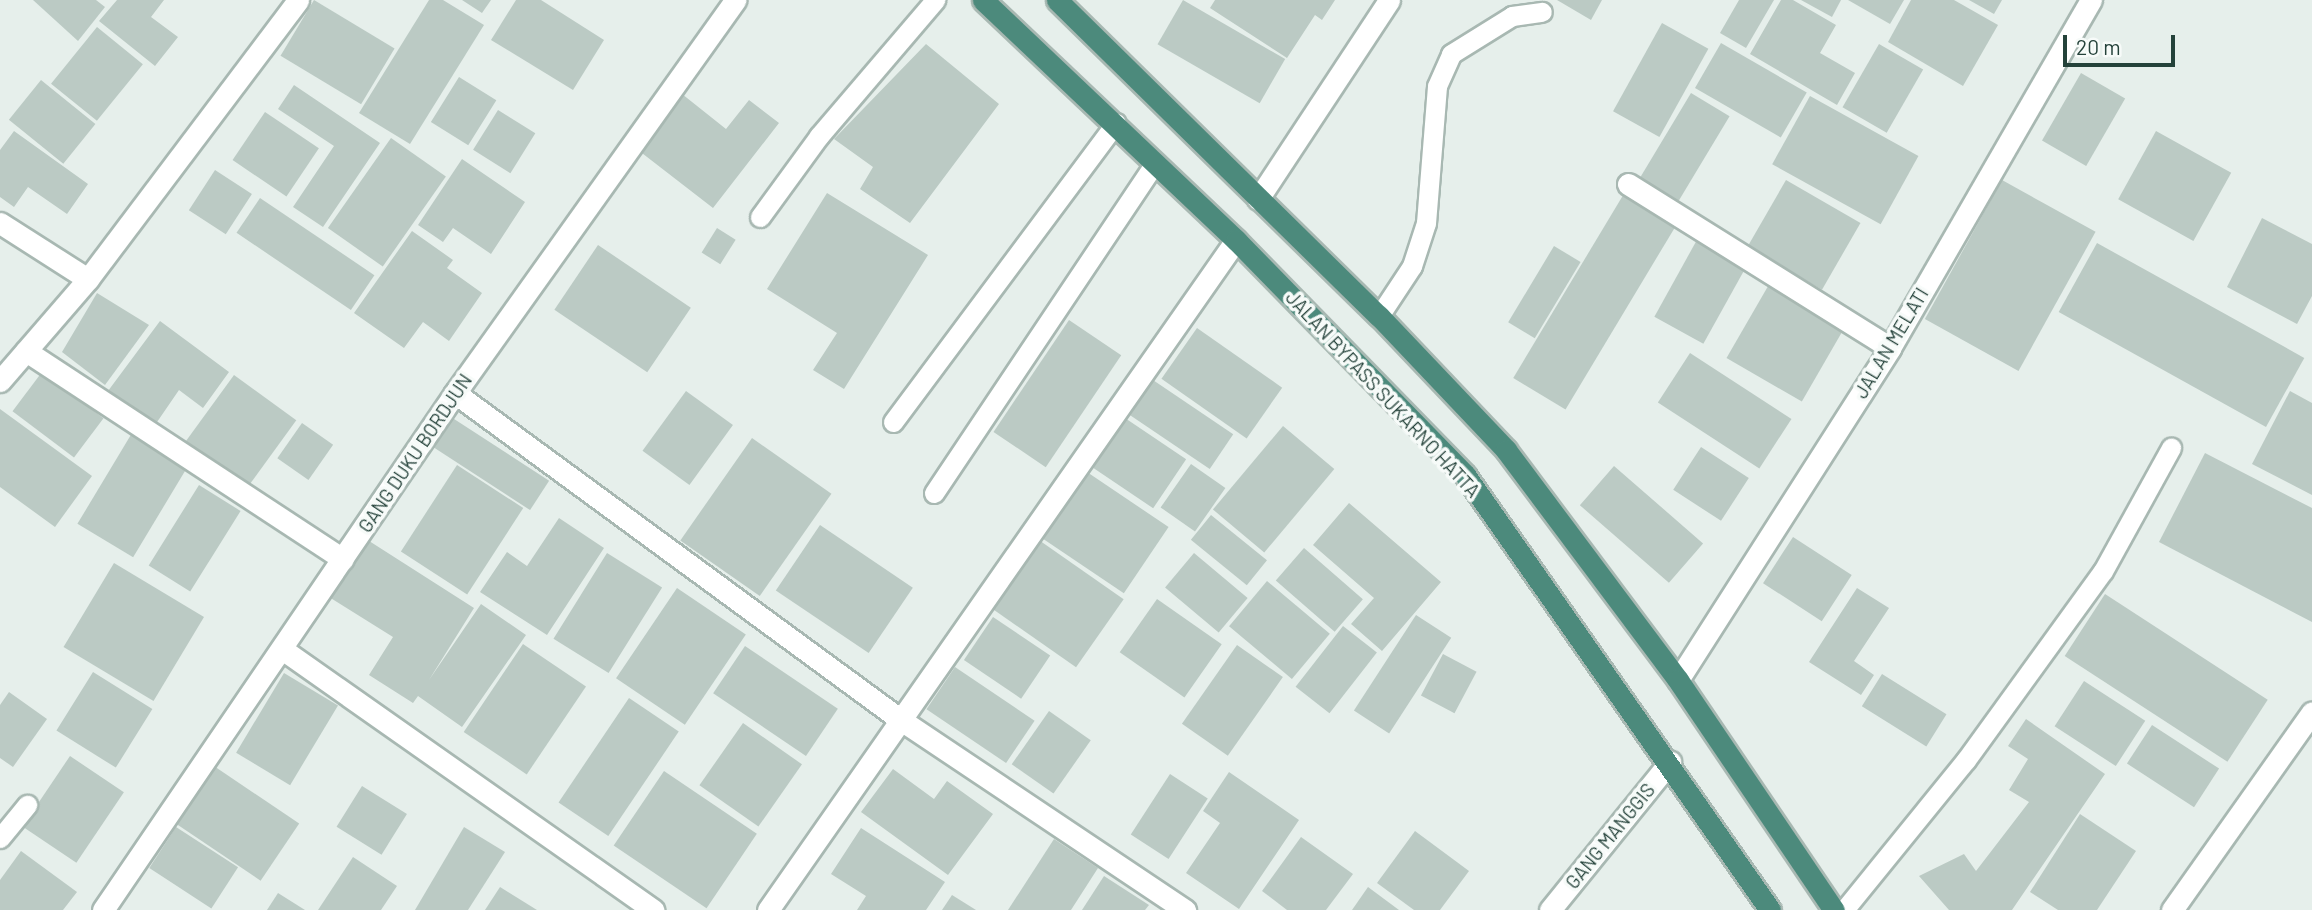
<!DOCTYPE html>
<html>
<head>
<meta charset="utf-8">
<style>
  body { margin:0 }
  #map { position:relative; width:2312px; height:910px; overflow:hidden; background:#e6efeb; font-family:Barlow,sans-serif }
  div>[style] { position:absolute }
  .building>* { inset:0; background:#bbcac4; transform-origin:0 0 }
  .roads { filter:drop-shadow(2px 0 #a8b8b2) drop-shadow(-2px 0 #a8b8b2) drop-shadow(0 2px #a8b8b2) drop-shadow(0 -2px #a8b8b2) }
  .service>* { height:19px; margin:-9.5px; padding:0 9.5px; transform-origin:9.5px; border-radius:9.5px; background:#fff }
  .minor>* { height:21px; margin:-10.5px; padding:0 10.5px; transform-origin:10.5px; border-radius:10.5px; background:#fff }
  .trunk>* { height:21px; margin:-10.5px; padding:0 10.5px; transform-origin:10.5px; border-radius:10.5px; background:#4c8a7c }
  span { translate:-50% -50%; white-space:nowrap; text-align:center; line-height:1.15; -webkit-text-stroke:7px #f7fbf9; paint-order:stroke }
  .street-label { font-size:19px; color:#24423a }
  .scale { position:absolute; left:2063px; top:35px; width:112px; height:32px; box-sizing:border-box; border:4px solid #24423a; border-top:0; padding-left:9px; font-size:21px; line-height:24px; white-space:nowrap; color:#24423a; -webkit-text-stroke:5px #f7fbf9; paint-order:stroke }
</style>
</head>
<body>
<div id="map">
  <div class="building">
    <i style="clip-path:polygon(33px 0,96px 0,105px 7px,78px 41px)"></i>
    <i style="clip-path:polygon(117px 0,164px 0,151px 17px,178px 37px,155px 66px,99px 21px)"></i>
    <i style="left:314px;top:0;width:94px;height:65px;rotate:31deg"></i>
    <i style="clip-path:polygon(429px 0,443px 0,484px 25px,410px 144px,359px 113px)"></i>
    <i style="clip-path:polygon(462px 0,491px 0,482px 13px)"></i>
    <i style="clip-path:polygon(516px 0,541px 0,604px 40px,573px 90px,491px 40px)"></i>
    <i style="left:1183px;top:0;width:118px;height:51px;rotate:30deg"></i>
    <i style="clip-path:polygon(1215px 0,1335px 0,1322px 20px,1315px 15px,1287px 58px,1210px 8px)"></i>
    <i style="clip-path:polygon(1557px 0,1602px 0,1591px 20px)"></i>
    <i style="clip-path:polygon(1739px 0,1774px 0,1746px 48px,1720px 33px)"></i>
    <i style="clip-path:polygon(1781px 0,1793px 0,1836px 25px,1820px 53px,1855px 73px,1837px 105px,1750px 54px)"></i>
    <i style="clip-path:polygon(1801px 0,1841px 0,1832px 17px)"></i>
    <i style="clip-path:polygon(1848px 0,1904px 0,1890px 24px)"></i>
    <i style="clip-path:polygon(1911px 0,1954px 0,1998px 25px,1963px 86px,1888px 42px)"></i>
    <i style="clip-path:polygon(1969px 0,2002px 0,1994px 14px)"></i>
    <i style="left:1662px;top:23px;width:53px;height:101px;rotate:29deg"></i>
    <i style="left:97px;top:27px;width:59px;height:73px;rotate:39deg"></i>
    <i style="left:1721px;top:43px;width:99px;height:52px;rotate:30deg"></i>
    <i style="clip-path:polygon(926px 44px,999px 104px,910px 223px,860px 189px,873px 167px,834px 139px)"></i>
    <i style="left:1879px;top:44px;width:51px;height:73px;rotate:30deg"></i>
    <i style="left:2081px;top:73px;width:51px;height:78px;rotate:30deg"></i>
    <i style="left:459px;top:77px;width:44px;height:53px;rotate:32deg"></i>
    <i style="left:41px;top:80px;width:70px;height:51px;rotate:39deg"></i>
    <i style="clip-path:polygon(294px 85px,380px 143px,323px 227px,293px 207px,334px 146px,278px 109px)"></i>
    <i style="left:1691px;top:93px;width:45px;height:99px;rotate:31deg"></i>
    <i style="clip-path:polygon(682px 94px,726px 129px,749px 100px,779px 123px,713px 208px,638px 150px)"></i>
    <i style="left:1810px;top:96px;width:124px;height:78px;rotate:29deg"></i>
    <i style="left:498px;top:110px;width:44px;height:47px;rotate:32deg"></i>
    <i style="left:265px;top:112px;width:65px;height:58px;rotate:34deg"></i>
    <i style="clip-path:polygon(14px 131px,88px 184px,67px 214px,28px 187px,14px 207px,0 197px,0 150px)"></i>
    <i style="left:2156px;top:131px;width:86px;height:78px;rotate:29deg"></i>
    <i style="left:391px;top:138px;width:67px;height:110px;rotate:35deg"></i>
    <i style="clip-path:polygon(462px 159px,525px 202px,491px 254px,453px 228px,443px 242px,418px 225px)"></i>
    <i style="left:215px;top:170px;width:44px;height:48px;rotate:33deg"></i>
    <i style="left:1786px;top:180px;width:86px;height:77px;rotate:30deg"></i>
    <i style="left:2002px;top:180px;width:107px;height:159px;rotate:29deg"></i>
    <i style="left:1625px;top:192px;width:61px;height:217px;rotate:31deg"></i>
    <i style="clip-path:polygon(827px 193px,928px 255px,844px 389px,813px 370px,837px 333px,767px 289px)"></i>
    <i style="left:260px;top:198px;width:138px;height:42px;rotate:34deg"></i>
    <i style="clip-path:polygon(2262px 218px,2312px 244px,2312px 296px,2297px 324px,2227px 287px)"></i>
    <i style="left:717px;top:228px;width:22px;height:29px;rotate:32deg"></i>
    <i style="clip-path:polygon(412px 231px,453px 260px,447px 268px,482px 293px,449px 341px,423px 322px,404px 348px,354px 313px)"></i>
    <i style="left:1698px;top:238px;width:56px;height:90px;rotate:29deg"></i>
    <i style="left:2097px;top:243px;width:237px;height:79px;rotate:29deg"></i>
    <i style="left:598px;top:245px;width:112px;height:78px;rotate:34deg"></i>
    <i style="left:1554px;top:246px;width:31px;height:89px;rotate:31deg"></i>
    <i style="left:1771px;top:281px;width:87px;height:89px;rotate:30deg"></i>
    <i style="clip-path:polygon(97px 293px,149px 325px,105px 385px,62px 352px)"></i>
    <i style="left:1069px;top:320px;width:63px;height:135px;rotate:34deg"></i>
    <i style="clip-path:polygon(160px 321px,229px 372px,203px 408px,179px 390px,155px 425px,108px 391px)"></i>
    <i style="left:1197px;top:328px;width:104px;height:62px;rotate:35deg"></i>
    <i style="left:1690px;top:353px;width:121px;height:59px;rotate:33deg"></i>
    <i style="left:42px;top:372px;width:77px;height:49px;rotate:37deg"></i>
    <i style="left:234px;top:375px;width:77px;height:82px;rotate:36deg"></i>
    <i style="left:1147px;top:376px;width:104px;height:42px;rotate:34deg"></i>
    <i style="left:686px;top:391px;width:58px;height:74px;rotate:36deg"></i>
    <i style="clip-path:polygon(2290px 391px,2312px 403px,2312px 495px,2252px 464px)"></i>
    <i style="clip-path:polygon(0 409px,92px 476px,55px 527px,0 487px)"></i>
    <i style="left:1119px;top:414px;width:81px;height:59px;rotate:34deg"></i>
    <i style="left:451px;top:417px;width:117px;height:35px;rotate:33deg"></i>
    <i style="left:302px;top:423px;width:38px;height:43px;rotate:35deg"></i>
    <i style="left:1283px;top:426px;width:67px;height:109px;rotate:40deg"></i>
    <i style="left:132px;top:433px;width:65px;height:106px;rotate:31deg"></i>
    <i style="left:752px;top:438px;width:97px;height:125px;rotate:35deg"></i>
    <i style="left:1701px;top:447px;width:57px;height:51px;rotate:33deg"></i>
    <i style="clip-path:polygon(2205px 453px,2312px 508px,2312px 622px,2159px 542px)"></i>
    <i style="left:1191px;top:464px;width:42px;height:53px;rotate:35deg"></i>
    <i style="left:457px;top:465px;width:79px;height:103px;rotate:33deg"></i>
    <i style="left:1614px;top:466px;width:118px;height:52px;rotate:41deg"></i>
    <i style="left:1084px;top:470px;width:102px;height:80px;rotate:34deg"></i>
    <i style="left:199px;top:485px;width:49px;height:95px;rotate:32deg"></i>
    <i style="clip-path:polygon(1349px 503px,1441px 582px,1382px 651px,1351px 624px,1374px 598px,1313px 545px)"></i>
    <i style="left:1211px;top:515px;width:72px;height:32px;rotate:39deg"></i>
    <i style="clip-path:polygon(559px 518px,604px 548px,547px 635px,480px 592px,507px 552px,527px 566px)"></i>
    <i style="left:820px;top:525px;width:112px;height:79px;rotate:34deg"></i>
    <i style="left:1793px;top:537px;width:70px;height:55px;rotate:33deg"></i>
    <i style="left:1036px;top:538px;width:107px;height:83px;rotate:35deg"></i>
    <i style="clip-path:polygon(366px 539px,474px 608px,429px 680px,481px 604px,526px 635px,462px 727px,418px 696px,413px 703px,369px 675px,393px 637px,329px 597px)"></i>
    <i style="left:1304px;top:548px;width:78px;height:43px;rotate:41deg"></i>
    <i style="left:607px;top:553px;width:65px;height:101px;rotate:32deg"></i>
    <i style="left:1194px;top:553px;width:70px;height:45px;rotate:40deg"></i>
    <i style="left:114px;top:563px;width:105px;height:98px;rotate:31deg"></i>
    <i style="left:1267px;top:581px;width:82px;height:59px;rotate:40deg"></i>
    <i style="left:677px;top:588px;width:83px;height:109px;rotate:34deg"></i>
    <i style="clip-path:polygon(1857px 588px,1889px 608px,1854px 661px,1874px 675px,1861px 695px,1809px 662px)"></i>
    <i style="left:2105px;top:594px;width:194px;height:74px;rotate:33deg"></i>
    <i style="left:1157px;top:599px;width:79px;height:65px;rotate:35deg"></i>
    <i style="left:1416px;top:615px;width:42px;height:114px;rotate:33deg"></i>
    <i style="left:993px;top:617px;width:69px;height:52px;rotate:34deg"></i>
    <i style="left:1343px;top:626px;width:43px;height:77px;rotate:38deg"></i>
    <i style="left:523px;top:644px;width:76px;height:106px;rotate:34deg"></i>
    <i style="left:1237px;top:645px;width:56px;height:96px;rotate:35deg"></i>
    <i style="left:745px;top:646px;width:112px;height:57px;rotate:34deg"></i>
    <i style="left:1443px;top:654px;width:38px;height:47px;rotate:28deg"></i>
    <i style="left:955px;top:667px;width:96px;height:51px;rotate:34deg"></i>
    <i style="left:93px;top:672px;width:70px;height:69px;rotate:32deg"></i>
    <i style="left:284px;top:673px;width:63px;height:93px;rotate:31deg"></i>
    <i style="left:1882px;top:674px;width:76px;height:38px;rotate:32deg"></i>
    <i style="left:2084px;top:681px;width:73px;height:54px;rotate:33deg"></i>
    <i style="clip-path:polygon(9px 692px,47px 719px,13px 767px,0 758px,0 705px)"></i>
    <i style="left:629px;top:698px;width:60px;height:126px;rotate:34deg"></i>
    <i style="left:1049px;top:711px;width:51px;height:65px;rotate:35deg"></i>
    <i style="clip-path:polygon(2026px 719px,2105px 774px,2012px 910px,1949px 910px,1919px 876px,1964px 854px,1976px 871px,2029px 802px,2009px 790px,2028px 759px,2008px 746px)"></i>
    <i style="left:743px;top:723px;width:72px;height:76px;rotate:35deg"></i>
    <i style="left:2152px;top:725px;width:80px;height:46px;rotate:33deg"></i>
    <i style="left:70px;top:756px;width:65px;height:85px;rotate:34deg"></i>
    <i style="left:208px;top:762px;width:110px;height:69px;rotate:34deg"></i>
    <i style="clip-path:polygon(893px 769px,934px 799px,947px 781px,993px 814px,948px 875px,861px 812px)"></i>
    <i style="left:664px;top:771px;width:112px;height:90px;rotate:34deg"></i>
    <i style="clip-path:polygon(1229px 772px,1299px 820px,1239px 909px,1186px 873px,1220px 823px,1203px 811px)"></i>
    <i style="left:1170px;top:774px;width:45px;height:72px;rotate:33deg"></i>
    <i style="left:362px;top:786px;width:53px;height:48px;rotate:32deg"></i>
    <i style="clip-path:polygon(2080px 814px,2136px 851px,2097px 910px,2058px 910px,2030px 892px)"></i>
    <i style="left:176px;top:827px;width:74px;height:49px;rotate:33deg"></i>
    <i style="clip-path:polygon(464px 827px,505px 852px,468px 910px,415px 910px)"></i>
    <i style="clip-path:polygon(861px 828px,945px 882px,926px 910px,857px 910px,866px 896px,831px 874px)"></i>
    <i style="clip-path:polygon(1415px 831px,1469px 871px,1440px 910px,1414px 910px,1377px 883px)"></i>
    <i style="clip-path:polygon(1301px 837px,1353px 874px,1326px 910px,1287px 910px,1262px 891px)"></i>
    <i style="clip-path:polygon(1054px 839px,1098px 868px,1071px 910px,1008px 910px)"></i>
    <i style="clip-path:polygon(21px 851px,77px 892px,63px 910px,0 910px,0 880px)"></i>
    <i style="clip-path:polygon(353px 857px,397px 886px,381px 910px,318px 910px)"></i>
    <i style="clip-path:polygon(1104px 876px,1149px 905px,1145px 910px,1082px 910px)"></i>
    <i style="clip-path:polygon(500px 887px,537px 910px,485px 910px)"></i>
    <i style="clip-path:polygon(1368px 887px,1399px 910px,1352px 910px)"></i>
    <i style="clip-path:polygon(278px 893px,305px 910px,267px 910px)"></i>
    <i style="clip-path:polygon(952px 895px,976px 910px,942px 910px)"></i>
  </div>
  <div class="roads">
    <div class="service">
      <i style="left:760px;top:217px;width:100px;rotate:-53.9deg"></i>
      <i style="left:819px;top:136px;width:179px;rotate:-49.5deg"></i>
      <i style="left:1379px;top:316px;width:60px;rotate:-56.6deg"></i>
      <i style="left:1412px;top:266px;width:45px;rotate:-72deg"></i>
      <i style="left:1426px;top:223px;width:137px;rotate:-85.4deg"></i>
      <i style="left:1437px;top:86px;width:35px;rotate:-66deg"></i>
      <i style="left:1451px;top:54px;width:72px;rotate:-31.9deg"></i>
      <i style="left:1512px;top:16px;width:30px;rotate:-8deg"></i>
      <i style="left:893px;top:422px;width:373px;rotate:-53.3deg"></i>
      <i style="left:934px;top:493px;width:396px;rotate:-56.2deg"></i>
      <i style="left:0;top:838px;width:43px;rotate:-50.7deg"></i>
      <i style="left:1844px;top:910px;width:193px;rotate:-50.9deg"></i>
      <i style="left:1966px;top:760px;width:233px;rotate:-54.1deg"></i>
      <i style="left:2103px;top:571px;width:141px;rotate:-61.1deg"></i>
    </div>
    <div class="minor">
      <i style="left:1628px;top:184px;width:309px;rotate:32deg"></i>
      <i style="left:1258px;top:199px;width:238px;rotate:-56.6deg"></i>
      <i style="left:0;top:223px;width:104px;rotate:32.5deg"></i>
      <i style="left:26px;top:351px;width:379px;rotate:33.3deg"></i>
      <i style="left:0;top:381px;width:135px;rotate:-49.2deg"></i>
      <i style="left:88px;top:279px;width:349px;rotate:-53deg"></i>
      <i style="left:455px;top:393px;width:553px;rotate:36.25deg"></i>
      <i style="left:901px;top:720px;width:342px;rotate:33.8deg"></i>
      <i style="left:282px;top:649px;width:454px;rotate:35.1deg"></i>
      <i style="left:1678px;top:680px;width:394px;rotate:-57.4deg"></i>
      <i style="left:1890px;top:348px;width:402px;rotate:-60deg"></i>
      <i style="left:103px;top:910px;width:625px;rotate:-55.75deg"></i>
      <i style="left:455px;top:393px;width:483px;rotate:-54.5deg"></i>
      <i style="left:768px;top:910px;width:817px;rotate:-55.07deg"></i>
      <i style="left:1550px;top:910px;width:191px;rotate:-51deg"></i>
      <i style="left:2172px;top:910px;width:242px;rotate:-54.7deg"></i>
    </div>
    <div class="trunk">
      <i style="left:983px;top:0;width:349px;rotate:43.5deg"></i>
      <i style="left:1236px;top:240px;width:328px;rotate:45.7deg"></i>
      <i style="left:1465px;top:475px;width:531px;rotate:54.96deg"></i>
      <i style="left:1057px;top:0;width:451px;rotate:44.5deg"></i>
      <i style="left:1379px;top:316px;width:185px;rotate:46.5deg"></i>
      <i style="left:1506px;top:450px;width:287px;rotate:53.2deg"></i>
      <i style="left:1678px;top:680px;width:278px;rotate:55.9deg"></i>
    </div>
  </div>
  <div class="street-label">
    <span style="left:1891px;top:343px;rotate:-59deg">JALAN MELATI</span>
    <span style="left:1383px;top:394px;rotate:47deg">JALAN BYPASS SUKARNO HATTA</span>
    <span style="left:415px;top:453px;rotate:-56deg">GANG DUKU BORDJUN</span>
    <span style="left:1610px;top:836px;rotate:-51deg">GANG MANGGIS</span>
  </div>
  <div class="scale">20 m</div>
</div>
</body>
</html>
